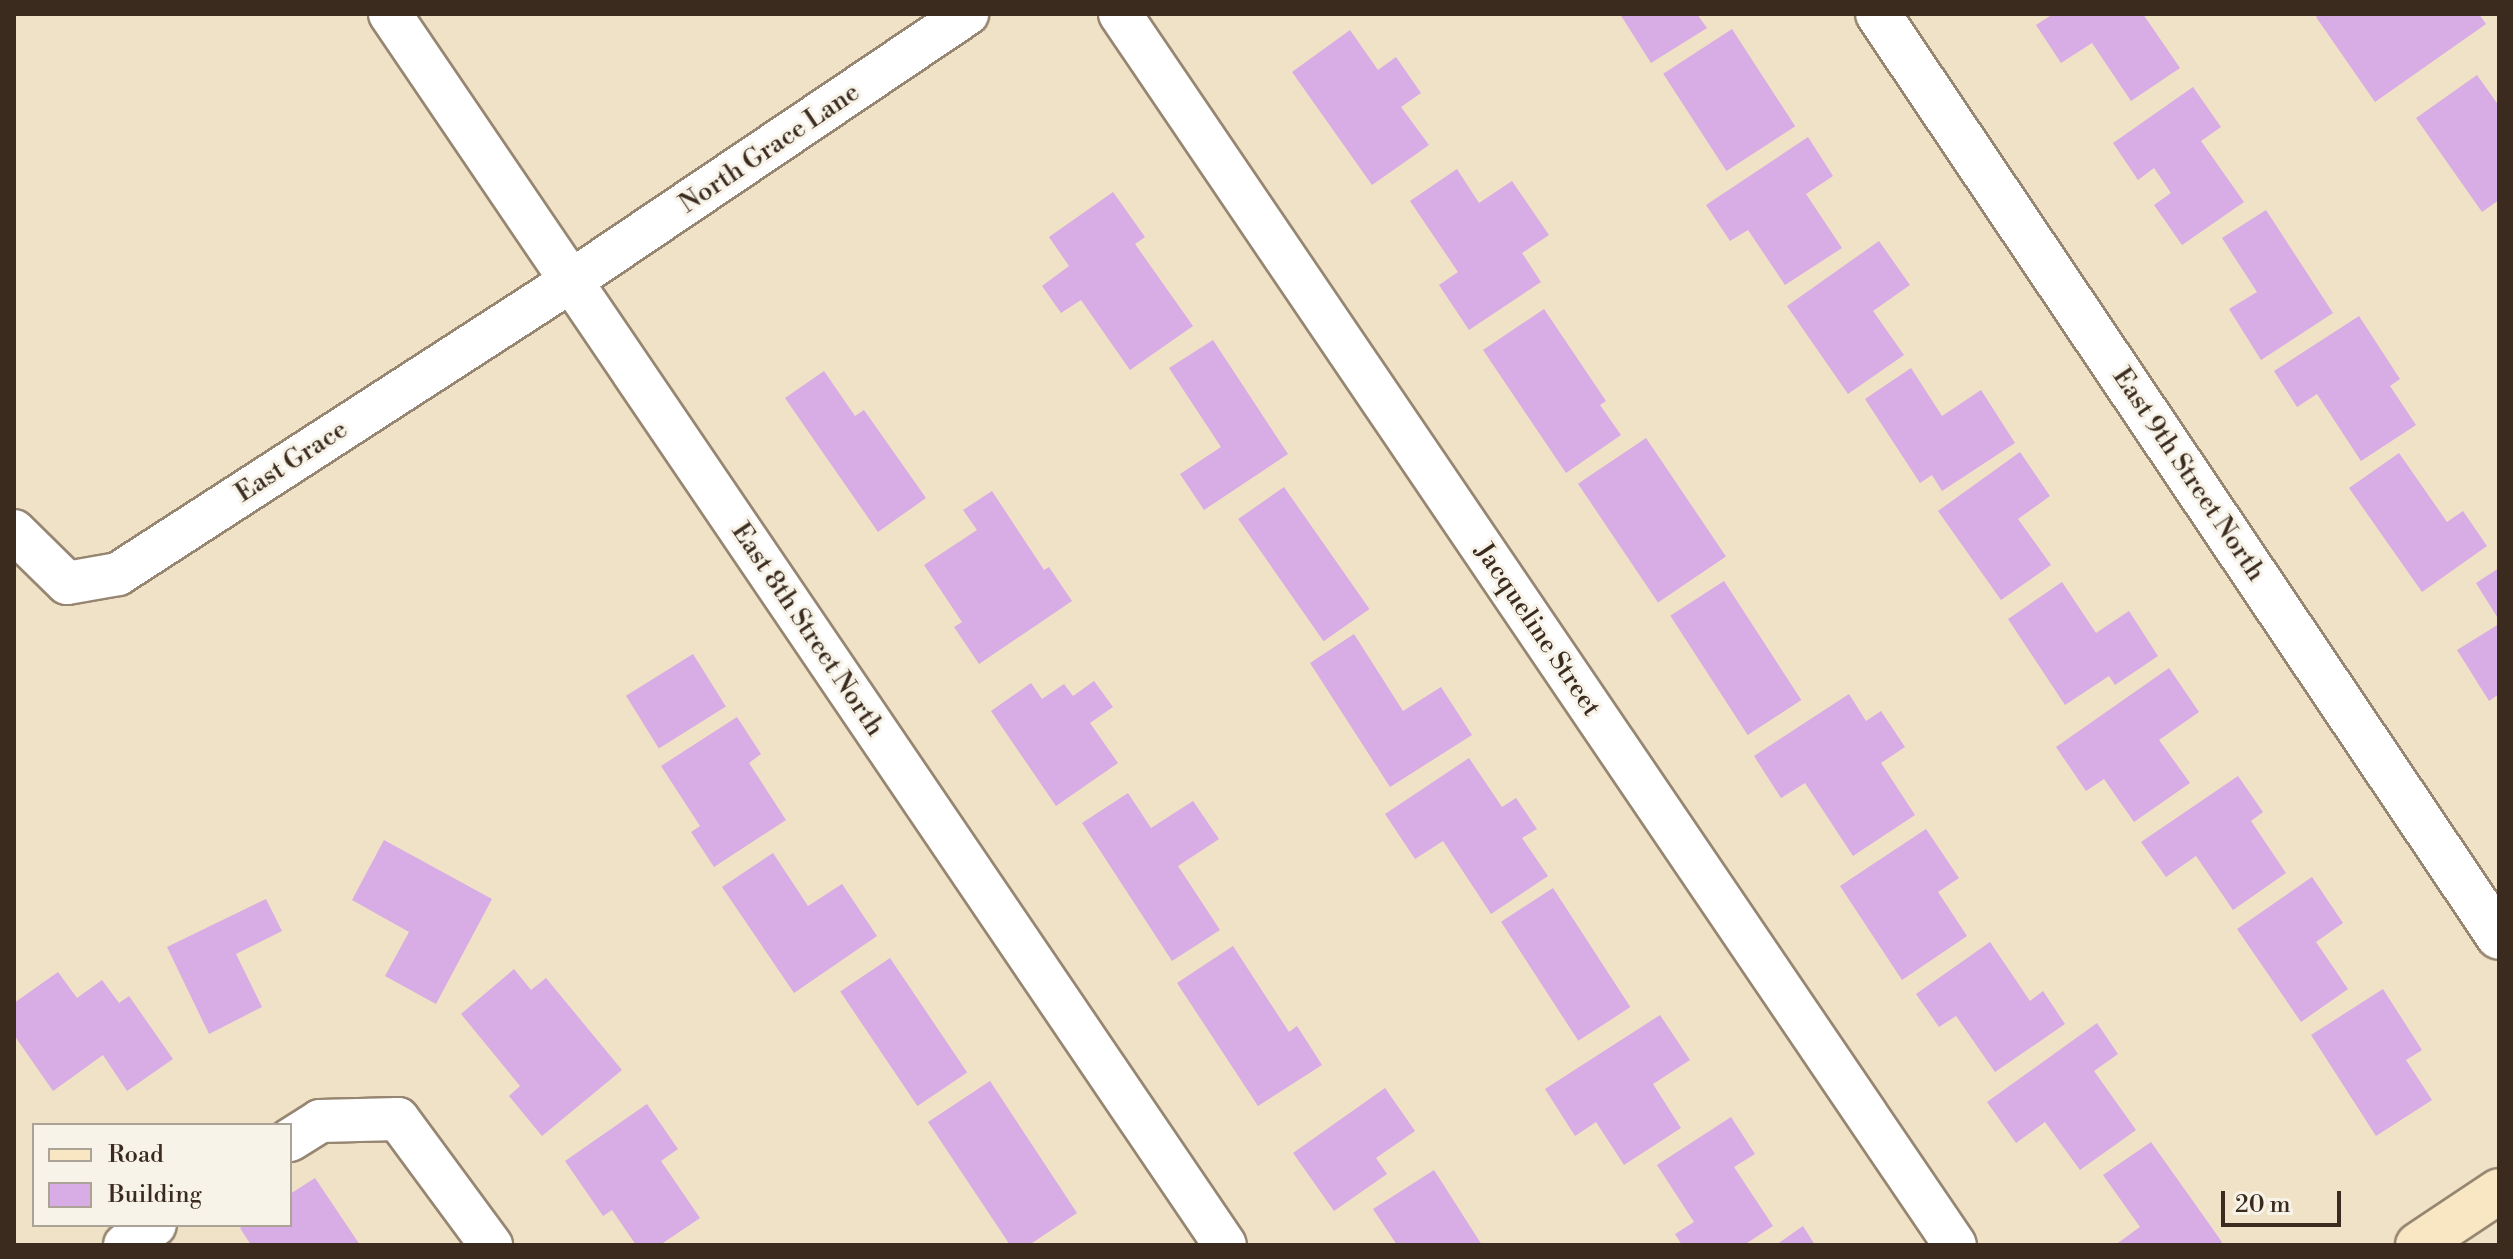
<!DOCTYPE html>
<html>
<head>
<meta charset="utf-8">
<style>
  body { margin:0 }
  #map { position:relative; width:2513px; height:1259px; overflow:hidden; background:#f0e2c6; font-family:"Libre Bodoni",serif }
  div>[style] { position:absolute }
  .building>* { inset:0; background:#d8ace4; transform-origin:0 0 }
  .roads { filter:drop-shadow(2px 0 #968672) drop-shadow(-2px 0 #968672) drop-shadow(0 2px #968672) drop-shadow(0 -2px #968672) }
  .minor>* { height:42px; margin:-21px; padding:0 21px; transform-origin:21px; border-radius:21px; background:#fff }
  .tertiary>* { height:44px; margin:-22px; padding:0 22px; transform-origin:22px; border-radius:22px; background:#fff }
  .secondary>* { height:44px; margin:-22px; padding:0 22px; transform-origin:22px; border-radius:22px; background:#f9e7c3 }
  span { translate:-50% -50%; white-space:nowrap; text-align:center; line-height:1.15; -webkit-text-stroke:6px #f7f3e8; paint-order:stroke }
  .street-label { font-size:26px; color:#3b2a1e }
  .frame { position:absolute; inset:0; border:16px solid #3b2a1e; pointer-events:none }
  .legend { position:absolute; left:32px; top:1123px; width:260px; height:104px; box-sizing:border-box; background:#f7f3e8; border:2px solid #aca397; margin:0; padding:10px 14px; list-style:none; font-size:24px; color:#3b2a1e }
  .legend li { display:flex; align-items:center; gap:16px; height:40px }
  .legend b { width:40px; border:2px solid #aca397 }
  .scale { position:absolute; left:2221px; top:1191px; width:120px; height:36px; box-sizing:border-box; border:4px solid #3b2a1e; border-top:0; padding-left:10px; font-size:24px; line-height:28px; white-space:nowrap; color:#3b2a1e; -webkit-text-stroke:6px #f7f3e8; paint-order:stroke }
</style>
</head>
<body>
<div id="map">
  <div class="building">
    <i style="clip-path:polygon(1620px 14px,1697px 14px,1707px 28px,1651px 63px)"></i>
    <i style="clip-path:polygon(2053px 14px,2143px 14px,2180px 68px,2131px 101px,2092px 43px,2061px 63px,2036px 25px)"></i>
    <i style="clip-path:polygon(2320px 14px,2479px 14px,2486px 24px,2375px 102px,2316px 17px)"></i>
    <i style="left:1732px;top:29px;width:116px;height:82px;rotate:57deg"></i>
    <i style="clip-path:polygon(1350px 30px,1378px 70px,1396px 57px,1421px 93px,1401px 107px,1429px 145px,1372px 185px,1292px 72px)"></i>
    <i style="clip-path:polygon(2477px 75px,2499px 106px,2499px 200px,2482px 212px,2416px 118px)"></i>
    <i style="clip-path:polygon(2193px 87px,2221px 127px,2201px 141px,2244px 202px,2182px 245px,2154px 205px,2171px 193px,2154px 168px,2138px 180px,2113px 143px)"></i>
    <i style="clip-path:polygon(1808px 137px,1833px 176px,1806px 194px,1842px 248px,1785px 285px,1748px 230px,1730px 241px,1706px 205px)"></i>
    <i style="clip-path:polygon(1457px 169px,1479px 203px,1512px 181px,1549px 235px,1522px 253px,1541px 282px,1469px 330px,1439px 285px,1458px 272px,1410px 201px)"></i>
    <i style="clip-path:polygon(1113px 192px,1145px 237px,1135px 244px,1193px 326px,1130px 370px,1081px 300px,1061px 313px,1042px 286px,1069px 266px,1049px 237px)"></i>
    <i style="clip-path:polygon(2266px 210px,2333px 313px,2261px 360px,2229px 309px,2257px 292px,2222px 238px)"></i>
    <i style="clip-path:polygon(1879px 241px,1910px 285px,1873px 311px,1904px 355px,1848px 394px,1787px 306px)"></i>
    <i style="clip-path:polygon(1544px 309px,1606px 401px,1600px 405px,1621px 435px,1566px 473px,1483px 350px)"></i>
    <i style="clip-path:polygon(2359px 316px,2400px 379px,2390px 386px,2416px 425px,2361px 461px,2317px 394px,2297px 407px,2274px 371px)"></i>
    <i style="clip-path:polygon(1213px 340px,1288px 454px,1204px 510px,1180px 474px,1221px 447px,1169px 368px)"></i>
    <i style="clip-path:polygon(1911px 368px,1942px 416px,1981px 390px,2015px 443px,1942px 491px,1932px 475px,1920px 483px,1865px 399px)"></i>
    <i style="clip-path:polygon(824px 371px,855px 416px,864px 410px,926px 498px,878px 532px,785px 398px)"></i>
    <i style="left:1646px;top:438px;width:143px;height:82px;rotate:56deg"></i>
    <i style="clip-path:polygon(2020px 452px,2050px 496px,2018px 519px,2051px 565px,2001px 600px,1938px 511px)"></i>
    <i style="clip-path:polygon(2399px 453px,2447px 522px,2463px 511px,2487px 546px,2422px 592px,2349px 488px)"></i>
    <i style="left:1284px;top:487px;width:149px;height:56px;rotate:55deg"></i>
    <i style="clip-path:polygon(992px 491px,1044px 570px,1049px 567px,1072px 601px,979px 664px,954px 627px,962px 622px,924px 565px,977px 530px,963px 510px)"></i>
    <i style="clip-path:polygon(2499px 568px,2499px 620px,2476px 583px)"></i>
    <i style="left:1724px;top:581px;width:142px;height:64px;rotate:57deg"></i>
    <i style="clip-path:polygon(2062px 582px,2096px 633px,2129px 611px,2158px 656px,2115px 685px,2109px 676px,2065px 705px,2008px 619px)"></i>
    <i style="clip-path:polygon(2499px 624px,2499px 694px,2489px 701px,2457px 650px)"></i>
    <i style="clip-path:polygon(1354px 634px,1403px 711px,1441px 687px,1472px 735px,1390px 787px,1310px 663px)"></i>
    <i style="left:693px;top:654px;width:62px;height:79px;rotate:58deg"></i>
    <i style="clip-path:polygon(2169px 668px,2199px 712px,2159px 740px,2190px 783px,2134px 822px,2104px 779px,2086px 791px,2056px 747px)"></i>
    <i style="clip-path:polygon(1094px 681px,1113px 707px,1090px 723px,1118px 763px,1056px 806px,991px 711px,1031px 683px,1042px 699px,1064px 684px,1073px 696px)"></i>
    <i style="clip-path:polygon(1849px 694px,1866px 721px,1881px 711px,1905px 747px,1881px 763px,1915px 815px,1853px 856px,1805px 783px,1781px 798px,1754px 756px)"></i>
    <i style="clip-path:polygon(737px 717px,761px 754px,749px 763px,786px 820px,714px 867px,691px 832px,700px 826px,661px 766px)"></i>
    <i style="clip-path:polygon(1469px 758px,1502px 807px,1516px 798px,1537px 829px,1522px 838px,1548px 876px,1491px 914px,1443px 841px,1415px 859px,1385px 814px)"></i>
    <i style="clip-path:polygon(2238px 776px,2263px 812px,2251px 821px,2286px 873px,2233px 910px,2196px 856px,2166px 877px,2141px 842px)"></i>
    <i style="clip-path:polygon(1128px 793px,1151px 828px,1193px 801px,1219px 839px,1178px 866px,1220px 930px,1172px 961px,1082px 823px)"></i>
    <i style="clip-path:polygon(1926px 829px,1959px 878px,1938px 892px,1967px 936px,1902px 980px,1840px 886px)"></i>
    <i style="clip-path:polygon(384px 840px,492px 899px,436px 1004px,385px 976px,409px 932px,352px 900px)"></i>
    <i style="clip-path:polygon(773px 853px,808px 906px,842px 884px,877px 936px,794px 993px,722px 887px)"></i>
    <i style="clip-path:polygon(2312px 877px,2343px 923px,2316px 942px,2348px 989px,2301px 1022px,2237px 929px)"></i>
    <i style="left:1553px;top:888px;width:142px;height:62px;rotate:57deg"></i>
    <i style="clip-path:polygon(266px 899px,282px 931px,236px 954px,262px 1007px,209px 1034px,167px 947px)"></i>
    <i style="clip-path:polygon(1990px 942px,2030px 1001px,2043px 991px,2065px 1024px,1995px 1072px,1956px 1016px,1939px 1027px,1916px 994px)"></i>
    <i style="clip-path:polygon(1233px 946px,1289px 1032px,1297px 1026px,1322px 1065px,1258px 1106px,1177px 983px)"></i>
    <i style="left:890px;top:958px;width:138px;height:60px;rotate:56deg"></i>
    <i style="clip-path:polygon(514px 969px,531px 990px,546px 978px,622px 1070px,542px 1136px,509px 1096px,520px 1086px,461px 1014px)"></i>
    <i style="clip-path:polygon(58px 972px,77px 998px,102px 980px,119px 1003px,129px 996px,173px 1059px,127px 1091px,103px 1055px,53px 1091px,14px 1035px,14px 1003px)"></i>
    <i style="clip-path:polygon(2383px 989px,2422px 1050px,2406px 1060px,2432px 1100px,2376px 1136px,2311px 1035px)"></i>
    <i style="clip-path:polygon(1660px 1015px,1690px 1060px,1653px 1084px,1681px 1128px,1624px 1165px,1596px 1122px,1575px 1136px,1545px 1089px)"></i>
    <i style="clip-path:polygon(2097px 1023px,2118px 1054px,2094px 1071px,2136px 1130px,2080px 1170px,2045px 1122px,2016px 1143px,1987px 1102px)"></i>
    <i style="clip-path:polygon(990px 1081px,1077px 1213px,1029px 1245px,1010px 1245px,928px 1122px)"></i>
    <i style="clip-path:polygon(1385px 1088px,1415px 1131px,1376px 1158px,1387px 1174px,1334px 1211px,1293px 1153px)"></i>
    <i style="clip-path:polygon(647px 1104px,678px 1149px,661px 1161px,700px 1218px,660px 1245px,636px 1245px,612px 1210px,603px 1216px,565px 1161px)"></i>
    <i style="clip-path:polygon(1731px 1117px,1755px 1154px,1734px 1167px,1773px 1226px,1744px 1245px,1682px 1245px,1675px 1234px,1694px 1222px,1657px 1165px)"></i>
    <i style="clip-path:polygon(2151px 1142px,2222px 1242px,2218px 1245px,2115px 1245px,2140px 1227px,2103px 1175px)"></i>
    <i style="clip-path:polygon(1434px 1170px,1482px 1245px,1397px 1245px,1373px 1209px)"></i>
    <i style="clip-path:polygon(315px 1178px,360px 1245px,251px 1245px,240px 1228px,245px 1225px,290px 1225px,290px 1194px)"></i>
    <i style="clip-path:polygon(1803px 1226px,1815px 1245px,1776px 1245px)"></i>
  </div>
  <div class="roads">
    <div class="minor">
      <i style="left:390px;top:14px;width:1487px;rotate:55.85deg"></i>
      <i style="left:1120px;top:14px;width:1487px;rotate:55.85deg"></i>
      <i style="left:14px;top:531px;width:74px;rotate:44.5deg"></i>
      <i style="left:67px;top:583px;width:52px;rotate:-10deg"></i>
      <i style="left:118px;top:574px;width:539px;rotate:-32.89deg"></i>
      <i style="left:571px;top:281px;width:478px;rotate:-34deg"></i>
      <i style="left:290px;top:1140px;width:36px;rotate:-32deg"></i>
      <i style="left:320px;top:1121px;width:78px;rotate:-1.5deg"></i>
      <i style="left:398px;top:1119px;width:157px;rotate:53.6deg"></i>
      <i style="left:125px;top:1245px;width:36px;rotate:-34deg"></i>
    </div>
    <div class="tertiary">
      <i style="left:1878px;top:14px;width:1112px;rotate:56.07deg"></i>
    </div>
    <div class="secondary">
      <i style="left:2418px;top:1245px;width:97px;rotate:-33.7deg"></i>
    </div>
  </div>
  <div class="street-label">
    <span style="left:770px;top:149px;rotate:-34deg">North Grace Lane</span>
    <span style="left:292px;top:462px;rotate:-33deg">East Grace</span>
    <span style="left:2188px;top:475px;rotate:56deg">East 9th Street North</span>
    <span style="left:807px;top:630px;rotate:56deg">East 8th Street North</span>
    <span style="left:1537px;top:630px;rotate:56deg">Jacqueline Street</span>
  </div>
  <div class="frame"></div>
  <ul class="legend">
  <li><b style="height:10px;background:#f9e7c3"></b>Road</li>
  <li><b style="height:22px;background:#d8ace4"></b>Building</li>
  </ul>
  <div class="scale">20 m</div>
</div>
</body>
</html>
